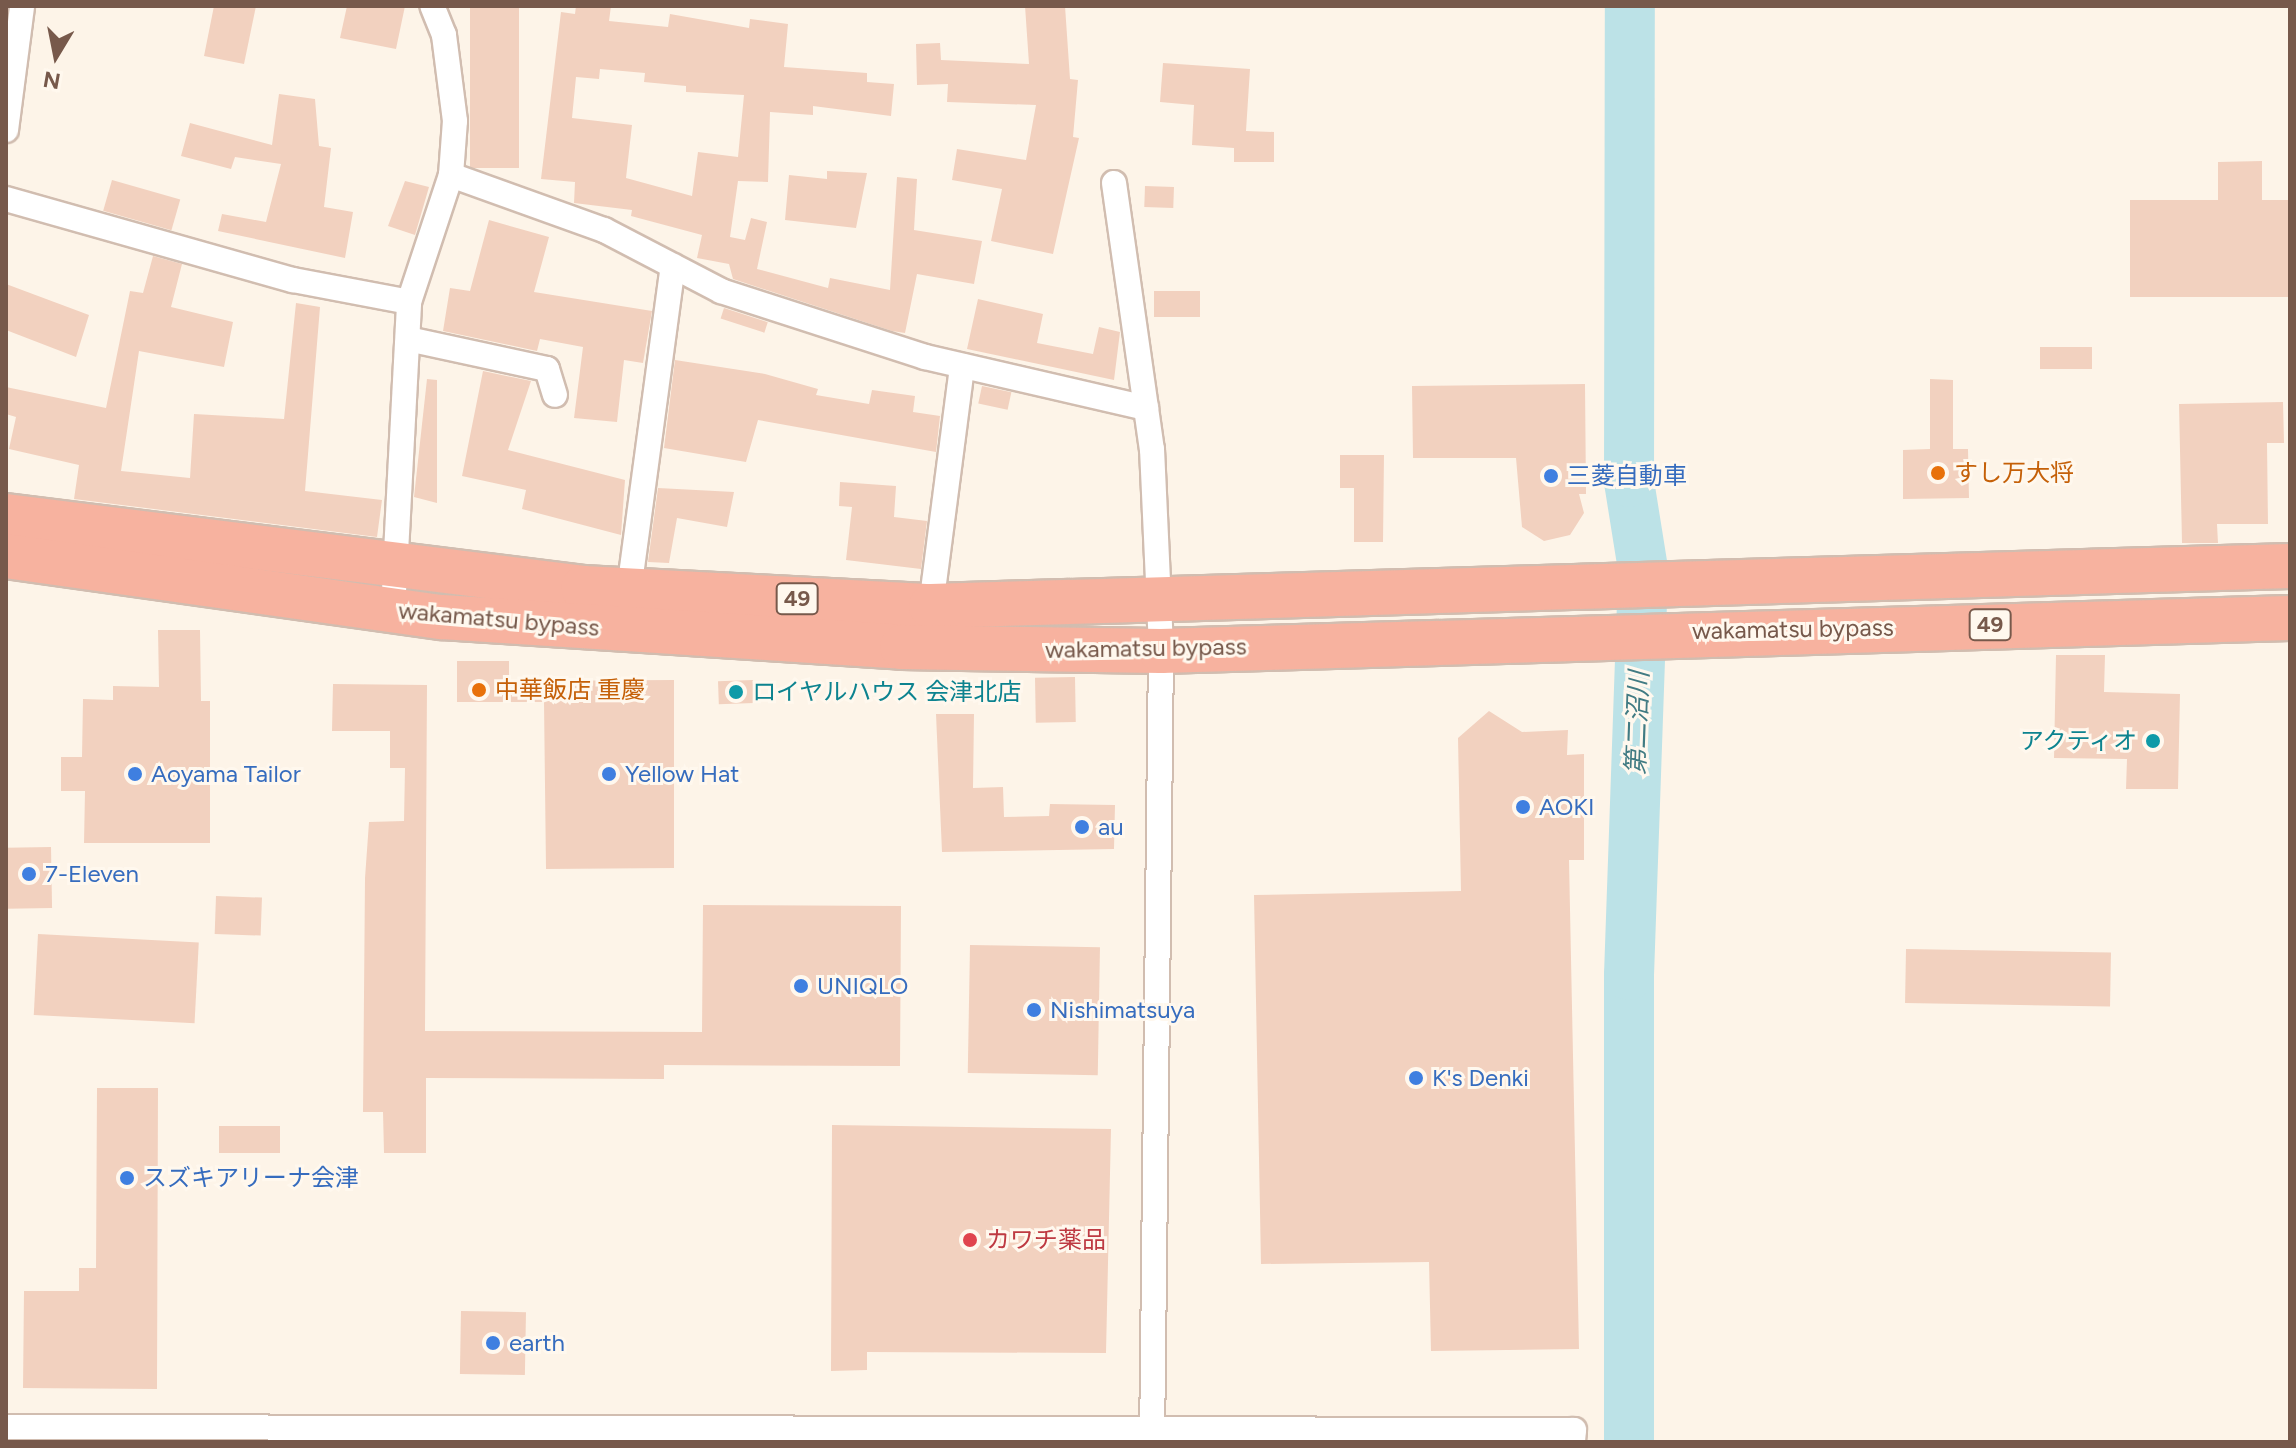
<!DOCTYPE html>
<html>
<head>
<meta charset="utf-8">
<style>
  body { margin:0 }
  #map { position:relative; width:2296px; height:1448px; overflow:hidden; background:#fdf4e8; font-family:Figtree,"Noto Sans JP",sans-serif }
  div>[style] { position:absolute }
  .river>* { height:50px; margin:-25px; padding:0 25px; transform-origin:25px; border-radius:25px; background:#bce2e7 }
  .building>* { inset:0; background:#f2d1bf; transform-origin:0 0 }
  .roads { filter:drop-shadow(2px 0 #d1bdb0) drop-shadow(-2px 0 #d1bdb0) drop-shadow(0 2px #d1bdb0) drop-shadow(0 -2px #d1bdb0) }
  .street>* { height:24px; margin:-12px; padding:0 12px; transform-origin:12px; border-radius:12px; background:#fff }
  .highway>* { height:44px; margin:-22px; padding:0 22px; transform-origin:22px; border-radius:22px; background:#f7b29f }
  .dots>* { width:22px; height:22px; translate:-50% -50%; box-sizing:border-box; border:4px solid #fff8ee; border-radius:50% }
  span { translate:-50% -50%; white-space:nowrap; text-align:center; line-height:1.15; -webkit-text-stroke:6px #fff8ee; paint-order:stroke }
  .shield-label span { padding:2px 6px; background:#fff8ee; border:2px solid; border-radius:6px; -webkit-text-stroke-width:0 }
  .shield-label { font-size:22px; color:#77594b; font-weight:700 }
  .food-label { font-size:24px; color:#c56008 }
  .left { translate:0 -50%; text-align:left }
  .shop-label { font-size:24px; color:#366cbe }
  .street-label { font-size:24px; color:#77594b }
  .culture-label { font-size:24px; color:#0d838f }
  .right { translate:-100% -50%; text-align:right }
  .health-label { font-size:24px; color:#be3a42 }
  .water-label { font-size:26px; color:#417b83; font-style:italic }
  .frame { position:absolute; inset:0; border:8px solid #77594b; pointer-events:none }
  .north { position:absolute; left:16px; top:16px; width:80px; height:80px; -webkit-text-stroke:6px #fff8ee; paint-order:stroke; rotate:190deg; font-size:22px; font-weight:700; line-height:32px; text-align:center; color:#77594b }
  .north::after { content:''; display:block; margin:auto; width:28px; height:36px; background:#77594b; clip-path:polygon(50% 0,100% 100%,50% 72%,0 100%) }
</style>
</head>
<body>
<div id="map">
  <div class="river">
    <i style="left:1629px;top:1442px;width:467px;rotate:-90deg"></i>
    <i style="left:1629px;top:975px;width:406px;rotate:-88deg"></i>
    <i style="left:1643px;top:569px;width:88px;rotate:-99.1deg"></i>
    <i style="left:1629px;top:482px;width:476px;rotate:-89.9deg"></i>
  </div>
  <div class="building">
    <i style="clip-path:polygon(214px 6px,256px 6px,244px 64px,204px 56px)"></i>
    <i style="clip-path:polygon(347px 6px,405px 6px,396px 49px,340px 38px)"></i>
    <i style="left:470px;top:6px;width:49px;height:162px"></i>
    <i style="clip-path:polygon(evenodd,576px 6px,611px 6px,609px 21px,668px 27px,670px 14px,749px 28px,750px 19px,788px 24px,784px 67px,867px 73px,867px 82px,894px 84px,891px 116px,813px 106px,813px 115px,770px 112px,768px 182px,738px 181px,730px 237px,745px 240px,751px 218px,767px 222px,757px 269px,828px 288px,830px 278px,890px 290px,897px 177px,917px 179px,914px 230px,982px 241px,974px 284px,917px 274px,905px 333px,892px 331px,733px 279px,729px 264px,697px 258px,702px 235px,631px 216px,632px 210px,574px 203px,575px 182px,541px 179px,561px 12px,575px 14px,576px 6px,600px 69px,645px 73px,644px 82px,686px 86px,686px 92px,744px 95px,738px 157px,698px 152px,692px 196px,626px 178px,632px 125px,572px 118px,576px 77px,599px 79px,600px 69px)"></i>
    <i style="clip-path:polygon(1025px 6px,1065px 6px,1070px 79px,1078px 80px,1073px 137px,1079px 138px,1053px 254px,991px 241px,1002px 189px,952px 180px,957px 149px,1026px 160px,1036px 105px,947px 102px,948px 84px,917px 85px,916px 44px,940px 43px,941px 60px,1029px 64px)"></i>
    <i style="clip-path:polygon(1163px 63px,1250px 69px,1246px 131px,1274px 132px,1274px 162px,1234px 162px,1234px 148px,1192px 145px,1194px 105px,1160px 102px)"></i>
    <i style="clip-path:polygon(279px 94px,315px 99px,319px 146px,331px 148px,324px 207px,353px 212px,345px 258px,218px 231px,222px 214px,266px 222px,281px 164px,235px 157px,231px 169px,181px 156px,190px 123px,272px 145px)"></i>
    <i style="clip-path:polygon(2262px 161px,2262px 200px,2290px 200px,2290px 297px,2130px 297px,2130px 200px,2218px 200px,2218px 162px)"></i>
    <i style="clip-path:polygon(827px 171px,867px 173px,856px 228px,785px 220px,789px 175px,827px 179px)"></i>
    <i style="left:112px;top:180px;width:71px;height:32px;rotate:16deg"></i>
    <i style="clip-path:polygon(405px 181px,429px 187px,415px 235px,388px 226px)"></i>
    <i style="left:1145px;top:186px;width:29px;height:21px;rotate:2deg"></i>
    <i style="clip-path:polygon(489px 220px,549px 237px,534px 292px,652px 311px,643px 363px,624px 360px,617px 422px,574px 418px,583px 347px,540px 339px,537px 351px,443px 331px,450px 288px,470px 291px)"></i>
    <i style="clip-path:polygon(153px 256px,182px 264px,171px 307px,233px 322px,224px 367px,139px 351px,121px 471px,190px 478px,194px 414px,284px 419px,296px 303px,320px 307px,305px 491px,382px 500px,377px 537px,74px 499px,79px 465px,9px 449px,16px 417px,6px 414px,6px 387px,106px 408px,130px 291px,143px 293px)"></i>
    <i style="clip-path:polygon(6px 284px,89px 315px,76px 357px,6px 330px)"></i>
    <i style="left:1154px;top:291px;width:46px;height:26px"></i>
    <i style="clip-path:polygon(978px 299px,1043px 314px,1037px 343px,1093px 354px,1099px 327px,1120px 332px,1114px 380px,967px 349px)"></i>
    <i style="left:724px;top:308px;width:46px;height:11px;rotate:18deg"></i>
    <i style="left:2092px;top:347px;width:22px;height:52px;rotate:90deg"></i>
    <i style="clip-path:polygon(675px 360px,765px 374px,818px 389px,816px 395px,869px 404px,872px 390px,915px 396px,913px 412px,940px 416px,936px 452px,758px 420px,746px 462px,664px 448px)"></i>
    <i style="clip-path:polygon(483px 371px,531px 381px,508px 450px,625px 480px,621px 535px,522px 509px,526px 490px,462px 476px)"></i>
    <i style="clip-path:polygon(427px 379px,437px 380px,437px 503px,414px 497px)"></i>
    <i style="clip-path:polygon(1930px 379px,1953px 380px,1953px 449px,1968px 449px,1969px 498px,1903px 499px,1903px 450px,1930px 449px)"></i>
    <i style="clip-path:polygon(1585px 384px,1586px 494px,1579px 494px,1584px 513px,1570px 535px,1544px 541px,1522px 527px,1516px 458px,1413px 458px,1412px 386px)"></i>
    <i style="left:982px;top:386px;width:30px;height:18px;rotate:12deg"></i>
    <i style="clip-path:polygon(2283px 402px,2284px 443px,2267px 443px,2268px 524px,2217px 524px,2218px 543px,2182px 543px,2179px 404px)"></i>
    <i style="clip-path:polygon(1340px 455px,1384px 455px,1383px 542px,1354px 542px,1354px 488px,1340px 488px)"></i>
    <i style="clip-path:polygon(840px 482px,896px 486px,894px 517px,927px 521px,921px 569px,846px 560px,852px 507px,839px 506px)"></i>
    <i style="clip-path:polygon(658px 488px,734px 492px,727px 527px,677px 518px,669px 563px,648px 562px)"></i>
    <i style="clip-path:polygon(158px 630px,200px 630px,201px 701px,210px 701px,210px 843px,84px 843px,85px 791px,61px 791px,61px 757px,82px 757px,83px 699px,113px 700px,113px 686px,159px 687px)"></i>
    <i style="clip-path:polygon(2056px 655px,2105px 655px,2104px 692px,2180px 694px,2178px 789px,2126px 789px,2127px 759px,2054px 758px)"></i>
    <i style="clip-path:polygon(457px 661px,509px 661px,509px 681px,674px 680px,674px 868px,546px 869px,544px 702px,457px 702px)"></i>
    <i style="left:1075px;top:677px;width:45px;height:40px;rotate:89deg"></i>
    <i style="left:753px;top:680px;width:23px;height:35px;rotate:88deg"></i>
    <i style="clip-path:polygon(333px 684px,427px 685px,425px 1031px,702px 1032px,703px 905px,901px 906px,900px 1066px,664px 1065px,664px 1079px,426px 1078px,426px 1153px,384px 1153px,383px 1112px,363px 1112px,365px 878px,369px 822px,404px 821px,405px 768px,390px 768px,390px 731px,332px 731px)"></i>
    <i style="clip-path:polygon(1489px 711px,1522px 732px,1568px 730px,1567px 755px,1584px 754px,1584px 860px,1569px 860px,1579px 1349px,1431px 1351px,1429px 1262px,1261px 1264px,1254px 895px,1461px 891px,1458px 738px)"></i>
    <i style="clip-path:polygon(936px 714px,974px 714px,973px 788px,1003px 787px,1004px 817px,1049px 816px,1050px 804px,1115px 805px,1114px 849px,942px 852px)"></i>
    <i style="left:51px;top:847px;width:61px;height:45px;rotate:89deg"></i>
    <i style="left:216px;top:896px;width:46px;height:38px;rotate:2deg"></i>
    <i style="left:38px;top:934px;width:161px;height:81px;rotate:3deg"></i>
    <i style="left:970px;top:945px;width:130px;height:128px;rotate:1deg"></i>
    <i style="left:1906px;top:949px;width:205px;height:54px;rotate:1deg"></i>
    <i style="clip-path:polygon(97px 1088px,158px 1088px,157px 1389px,23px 1388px,24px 1291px,79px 1291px,79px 1268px,96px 1268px)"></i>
    <i style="clip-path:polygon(832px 1125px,1111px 1129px,1106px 1353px,867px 1352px,867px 1370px,831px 1371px)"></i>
    <i style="left:219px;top:1126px;width:61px;height:27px"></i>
    <i style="left:461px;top:1311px;width:65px;height:63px;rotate:1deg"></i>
  </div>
  <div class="roads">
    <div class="street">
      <i style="left:6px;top:130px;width:125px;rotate:-82.6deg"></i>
      <i style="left:451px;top:175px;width:163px;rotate:19.8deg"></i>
      <i style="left:604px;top:230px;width:132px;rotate:27.5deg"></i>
      <i style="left:721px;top:291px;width:214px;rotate:17.9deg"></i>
      <i style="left:925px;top:357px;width:227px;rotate:13deg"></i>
      <i style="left:1114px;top:183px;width:269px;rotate:81.9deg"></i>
      <i style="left:1152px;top:449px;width:202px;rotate:87.4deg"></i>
      <i style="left:1161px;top:651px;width:791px;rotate:90.65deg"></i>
      <i style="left:6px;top:199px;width:298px;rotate:15.8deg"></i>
      <i style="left:293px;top:280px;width:118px;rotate:10.7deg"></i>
      <i style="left:408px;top:339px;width:142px;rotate:12.2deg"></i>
      <i style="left:547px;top:369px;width:27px;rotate:73deg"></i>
      <i style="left:629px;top:590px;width:327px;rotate:-82.3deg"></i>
      <i style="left:931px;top:606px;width:242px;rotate:-82.6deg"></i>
      <i style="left:393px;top:610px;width:308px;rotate:-87deg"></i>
      <i style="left:409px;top:302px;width:134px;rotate:-71.7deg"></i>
      <i style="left:451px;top:175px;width:54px;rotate:-85.8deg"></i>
      <i style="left:455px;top:121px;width:87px;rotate:-97.3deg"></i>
      <i style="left:444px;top:35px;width:31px;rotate:-112deg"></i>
      <i style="left:6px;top:1427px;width:1568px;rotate:0.11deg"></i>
      <i style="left:1574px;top:1430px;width:12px;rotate:95deg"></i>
    </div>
    <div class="highway">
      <i style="left:6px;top:516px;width:581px;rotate:7.11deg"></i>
      <i style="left:583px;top:588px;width:348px;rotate:3deg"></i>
      <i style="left:931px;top:606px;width:1360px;rotate:-1.69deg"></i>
      <i style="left:6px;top:556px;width:440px;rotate:8deg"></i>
      <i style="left:442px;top:617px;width:461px;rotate:3.7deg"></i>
      <i style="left:902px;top:647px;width:259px;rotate:0.9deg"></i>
      <i style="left:1161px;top:651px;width:1129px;rotate:-1.67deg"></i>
    </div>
  </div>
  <div class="dots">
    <i style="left:1938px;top:473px;background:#e8710a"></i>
    <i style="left:1551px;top:476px;background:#3f7fe0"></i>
    <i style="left:479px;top:690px;background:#e8710a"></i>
    <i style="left:736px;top:692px;background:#0f9aa8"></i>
    <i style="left:2153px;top:741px;background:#0f9aa8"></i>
    <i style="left:135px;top:774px;background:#3f7fe0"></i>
    <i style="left:609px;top:774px;background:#3f7fe0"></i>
    <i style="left:1523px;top:807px;background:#3f7fe0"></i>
    <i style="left:1082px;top:827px;background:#3f7fe0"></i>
    <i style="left:29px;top:874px;background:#3f7fe0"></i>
    <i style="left:801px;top:986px;background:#3f7fe0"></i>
    <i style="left:1034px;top:1010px;background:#3f7fe0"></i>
    <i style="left:1416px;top:1078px;background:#3f7fe0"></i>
    <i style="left:127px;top:1178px;background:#3f7fe0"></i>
    <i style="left:970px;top:1240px;background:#e0444e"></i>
    <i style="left:493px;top:1343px;background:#3f7fe0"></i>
  </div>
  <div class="shield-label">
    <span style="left:797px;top:599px">49</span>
    <span style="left:1990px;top:625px">49</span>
  </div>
  <div class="food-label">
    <span class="left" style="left:1954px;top:473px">すし万大将</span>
    <span class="left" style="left:495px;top:690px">中華飯店 重慶</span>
  </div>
  <div class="shop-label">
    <span class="left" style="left:1567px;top:476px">三菱自動車</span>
    <span class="left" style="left:151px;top:774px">Aoyama Tailor</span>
    <span class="left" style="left:625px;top:774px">Yellow Hat</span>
    <span class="left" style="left:1539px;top:807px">AOKI</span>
    <span class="left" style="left:1098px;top:827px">au</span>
    <span class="left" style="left:45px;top:874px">7-Eleven</span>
    <span class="left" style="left:817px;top:986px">UNIQLO</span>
    <span class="left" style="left:1050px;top:1010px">Nishimatsuya</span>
    <span class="left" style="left:1432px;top:1078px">K's Denki</span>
    <span class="left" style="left:143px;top:1178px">スズキアリーナ会津</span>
    <span class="left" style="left:509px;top:1343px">earth</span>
  </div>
  <div class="street-label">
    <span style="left:499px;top:619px;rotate:5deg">wakamatsu bypass</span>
    <span style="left:1793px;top:629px;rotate:-1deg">wakamatsu bypass</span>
    <span style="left:1146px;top:648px;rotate:-1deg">wakamatsu bypass</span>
  </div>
  <div class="culture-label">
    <span class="left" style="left:752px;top:692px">ロイヤルハウス 会津北店</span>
    <span class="right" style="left:2137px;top:741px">アクティオ</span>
  </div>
  <div class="health-label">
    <span class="left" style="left:986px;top:1240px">カワチ薬品</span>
  </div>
  <div class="water-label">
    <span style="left:1638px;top:723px;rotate:-88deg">第二沼川</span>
  </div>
  <div class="frame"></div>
  <div class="north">N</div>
</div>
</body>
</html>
